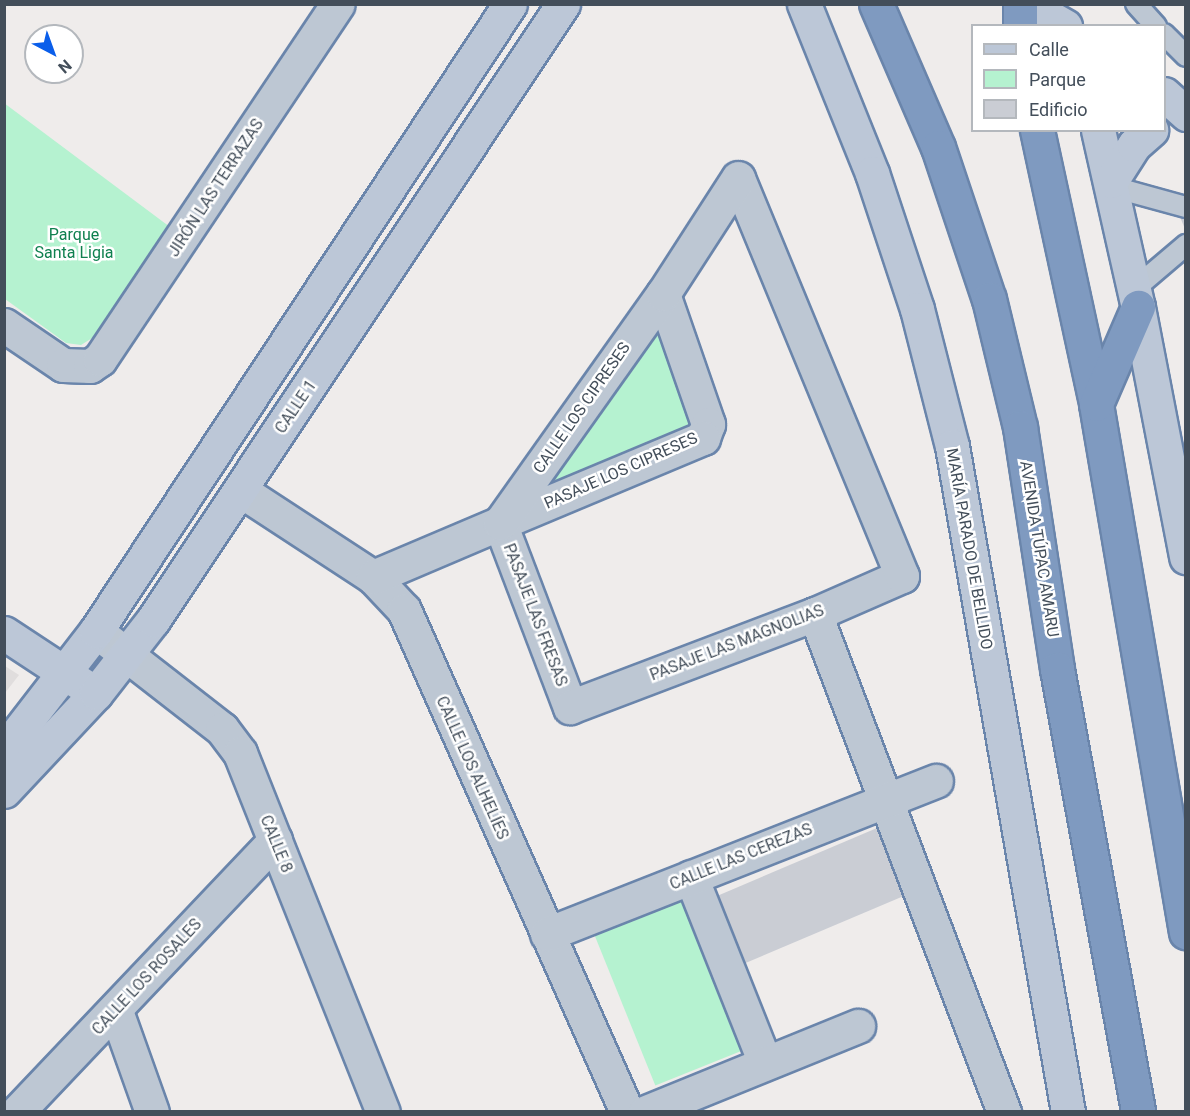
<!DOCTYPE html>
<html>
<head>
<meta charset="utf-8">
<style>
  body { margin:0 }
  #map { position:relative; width:1190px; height:1116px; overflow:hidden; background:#efeceb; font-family:Roboto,sans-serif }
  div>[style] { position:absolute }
  .education>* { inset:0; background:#e0dddd }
  .green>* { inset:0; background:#b5f2d0; transform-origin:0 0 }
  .building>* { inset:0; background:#cacdd4; transform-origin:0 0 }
  .roads { filter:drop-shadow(2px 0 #6a85ab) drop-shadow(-2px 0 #6a85ab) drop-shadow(0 2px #6a85ab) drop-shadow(0 -2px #6a85ab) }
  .lane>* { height:20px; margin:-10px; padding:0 10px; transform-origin:10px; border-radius:10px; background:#bdc7d3 }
  .street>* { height:33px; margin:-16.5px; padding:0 16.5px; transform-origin:16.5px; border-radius:16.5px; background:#bdc7d3 }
  .secondary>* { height:33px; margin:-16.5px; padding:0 16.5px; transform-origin:16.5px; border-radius:16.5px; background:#bcc7d7 }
  .highway>* { height:33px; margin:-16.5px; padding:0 16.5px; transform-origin:16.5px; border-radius:16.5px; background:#7f9ac0 }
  span { translate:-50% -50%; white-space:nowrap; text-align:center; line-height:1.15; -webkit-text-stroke:5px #fff; paint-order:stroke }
  .street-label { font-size:16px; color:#434e5a }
  .park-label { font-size:16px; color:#0f804f }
  .frame { position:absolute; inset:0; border:6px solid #434e5a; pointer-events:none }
  .legend { position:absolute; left:971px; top:24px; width:195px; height:108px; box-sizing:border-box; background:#fff; border:2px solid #b4b8bd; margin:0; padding:8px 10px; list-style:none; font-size:18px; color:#434e5a }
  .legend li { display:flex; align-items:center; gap:12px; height:30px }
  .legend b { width:30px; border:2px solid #b4b8bd }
  .north { position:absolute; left:24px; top:24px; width:60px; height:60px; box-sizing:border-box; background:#fff; border:2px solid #b4b8bd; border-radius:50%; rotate:139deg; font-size:16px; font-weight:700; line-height:24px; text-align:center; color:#434e5a }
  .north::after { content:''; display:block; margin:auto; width:21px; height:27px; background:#0a5eea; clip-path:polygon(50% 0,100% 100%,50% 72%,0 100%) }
</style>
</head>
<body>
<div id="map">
  <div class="education">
    <i style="clip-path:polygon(5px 666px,19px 675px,5px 693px)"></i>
  </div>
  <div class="green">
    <i style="clip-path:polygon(4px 103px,170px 227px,97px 335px,81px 345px,66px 343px,5px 299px)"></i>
    <i style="clip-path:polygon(649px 323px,665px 323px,703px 423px,530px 498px)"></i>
    <i style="left:687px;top:897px;width:163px;height:100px;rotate:68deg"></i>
  </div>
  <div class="building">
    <i style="clip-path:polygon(1186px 195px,1186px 229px,1185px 229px,1173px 200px)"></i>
    <i style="left:877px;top:828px;width:73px;height:177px;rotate:67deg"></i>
  </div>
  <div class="roads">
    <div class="lane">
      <i style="left:1136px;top:4px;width:30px;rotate:48deg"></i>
      <i style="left:1164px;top:34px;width:31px;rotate:45deg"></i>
      <i style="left:1113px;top:187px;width:76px;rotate:15.3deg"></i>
      <i style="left:1133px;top:290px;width:70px;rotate:-40.3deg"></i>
    </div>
    <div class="street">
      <i style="left:663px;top:294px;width:138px;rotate:70.9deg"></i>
      <i style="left:708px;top:424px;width:15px;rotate:110deg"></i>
      <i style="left:703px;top:438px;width:220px;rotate:157.3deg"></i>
      <i style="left:500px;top:523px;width:197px;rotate:69.2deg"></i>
      <i style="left:570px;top:707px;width:262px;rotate:-20.8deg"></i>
      <i style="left:815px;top:614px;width:95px;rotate:-23.6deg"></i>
      <i style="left:902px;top:576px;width:430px;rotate:-112.4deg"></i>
      <i style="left:4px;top:325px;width:71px;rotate:34.1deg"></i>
      <i style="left:63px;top:365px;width:27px;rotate:2deg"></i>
      <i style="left:90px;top:366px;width:12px;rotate:-35deg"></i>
      <i style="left:100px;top:359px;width:427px;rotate:-56.2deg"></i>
      <i style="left:240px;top:490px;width:159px;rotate:33.2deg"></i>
      <i style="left:373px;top:577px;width:45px;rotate:46.8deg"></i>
      <i style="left:404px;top:610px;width:549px;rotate:66.05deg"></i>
      <i style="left:373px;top:577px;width:138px;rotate:-23deg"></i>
      <i style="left:500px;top:523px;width:281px;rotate:-54.6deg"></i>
      <i style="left:663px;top:294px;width:138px;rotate:-57.1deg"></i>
      <i style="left:815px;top:614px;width:533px;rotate:69.22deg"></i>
      <i style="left:96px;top:631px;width:160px;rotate:37.9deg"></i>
      <i style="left:222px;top:729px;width:30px;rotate:53deg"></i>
      <i style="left:240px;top:753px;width:386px;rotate:68.3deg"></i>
      <i style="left:691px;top:877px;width:200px;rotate:68.3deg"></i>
      <i style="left:547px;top:934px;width:418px;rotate:-21.5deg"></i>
      <i style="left:116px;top:1011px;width:107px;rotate:70.4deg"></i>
      <i style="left:17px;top:1112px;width:375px;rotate:-46.5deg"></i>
      <i style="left:646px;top:1112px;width:229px;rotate:-22.1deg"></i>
    </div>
    <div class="secondary">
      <i style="left:804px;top:4px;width:182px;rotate:68.1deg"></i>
      <i style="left:872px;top:173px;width:143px;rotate:71.7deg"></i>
      <i style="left:917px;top:309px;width:141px;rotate:75.7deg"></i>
      <i style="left:952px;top:446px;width:676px;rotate:80.12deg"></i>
      <i style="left:1026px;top:4px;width:45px;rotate:29.4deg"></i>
      <i style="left:1164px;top:94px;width:30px;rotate:42deg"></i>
      <i style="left:1098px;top:130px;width:181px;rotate:77.3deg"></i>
      <i style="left:1138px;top:307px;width:255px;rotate:79.1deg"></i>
      <i style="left:1111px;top:181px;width:43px;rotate:-57.4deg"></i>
      <i style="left:1134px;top:145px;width:23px;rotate:-41deg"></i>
      <i style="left:4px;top:633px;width:95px;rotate:33.4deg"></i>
      <i style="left:4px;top:750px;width:150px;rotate:-52.3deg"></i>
      <i style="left:96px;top:631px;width:751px;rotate:-56.56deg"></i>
      <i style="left:4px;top:791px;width:134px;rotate:-46.8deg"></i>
      <i style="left:96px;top:693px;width:93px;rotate:-52deg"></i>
      <i style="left:153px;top:620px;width:740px;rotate:-56.35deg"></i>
    </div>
    <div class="highway">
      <i style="left:876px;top:4px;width:156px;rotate:66.6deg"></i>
      <i style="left:938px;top:147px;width:160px;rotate:71.5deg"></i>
      <i style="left:989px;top:299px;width:132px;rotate:76.4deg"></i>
      <i style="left:1020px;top:427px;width:245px;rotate:81.3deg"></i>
      <i style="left:1057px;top:669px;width:450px;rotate:79.6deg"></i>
      <i style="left:1020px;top:4px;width:22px;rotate:90deg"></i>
      <i style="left:1037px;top:130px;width:280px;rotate:77.8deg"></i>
      <i style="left:1096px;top:404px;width:536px;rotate:80.33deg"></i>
      <i style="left:1096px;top:404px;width:106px;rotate:-66.6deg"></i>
    </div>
  </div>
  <div class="street-label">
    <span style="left:216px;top:188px;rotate:-57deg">JIRÓN LAS TERRAZAS</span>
    <span style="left:296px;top:407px;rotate:-56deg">CALLE 1</span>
    <span style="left:582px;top:408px;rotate:-55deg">CALLE LOS CIPRESES</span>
    <span style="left:621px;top:471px;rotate:-24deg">PASAJE LOS CIPRESES</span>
    <span style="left:969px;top:549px;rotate:80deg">MARÍA PARADO DE BELLIDO</span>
    <span style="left:1039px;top:549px;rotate:81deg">AVENIDA TÚPAC AMARU</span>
    <span style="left:535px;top:615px;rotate:69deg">PASAJE LAS FRESAS</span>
    <span style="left:737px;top:643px;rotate:-21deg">PASAJE LAS MAGNOLIAS</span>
    <span style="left:472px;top:768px;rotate:66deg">CALLE LOS ALHELÍES</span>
    <span style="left:276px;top:844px;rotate:68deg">CALLE 8</span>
    <span style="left:741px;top:857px;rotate:-22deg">CALLE LAS CEREZAS</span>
    <span style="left:147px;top:977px;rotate:-47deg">CALLE LOS ROSALES</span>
  </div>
  <div class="park-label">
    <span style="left:74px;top:244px">Parque<br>Santa Ligia</span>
  </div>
  <div class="frame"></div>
  <ul class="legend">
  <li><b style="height:8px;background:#bcc7d7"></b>Calle</li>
  <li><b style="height:16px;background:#b5f2d0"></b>Parque</li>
  <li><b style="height:16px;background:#cacdd4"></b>Edificio</li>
  </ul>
  <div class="north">N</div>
</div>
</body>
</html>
